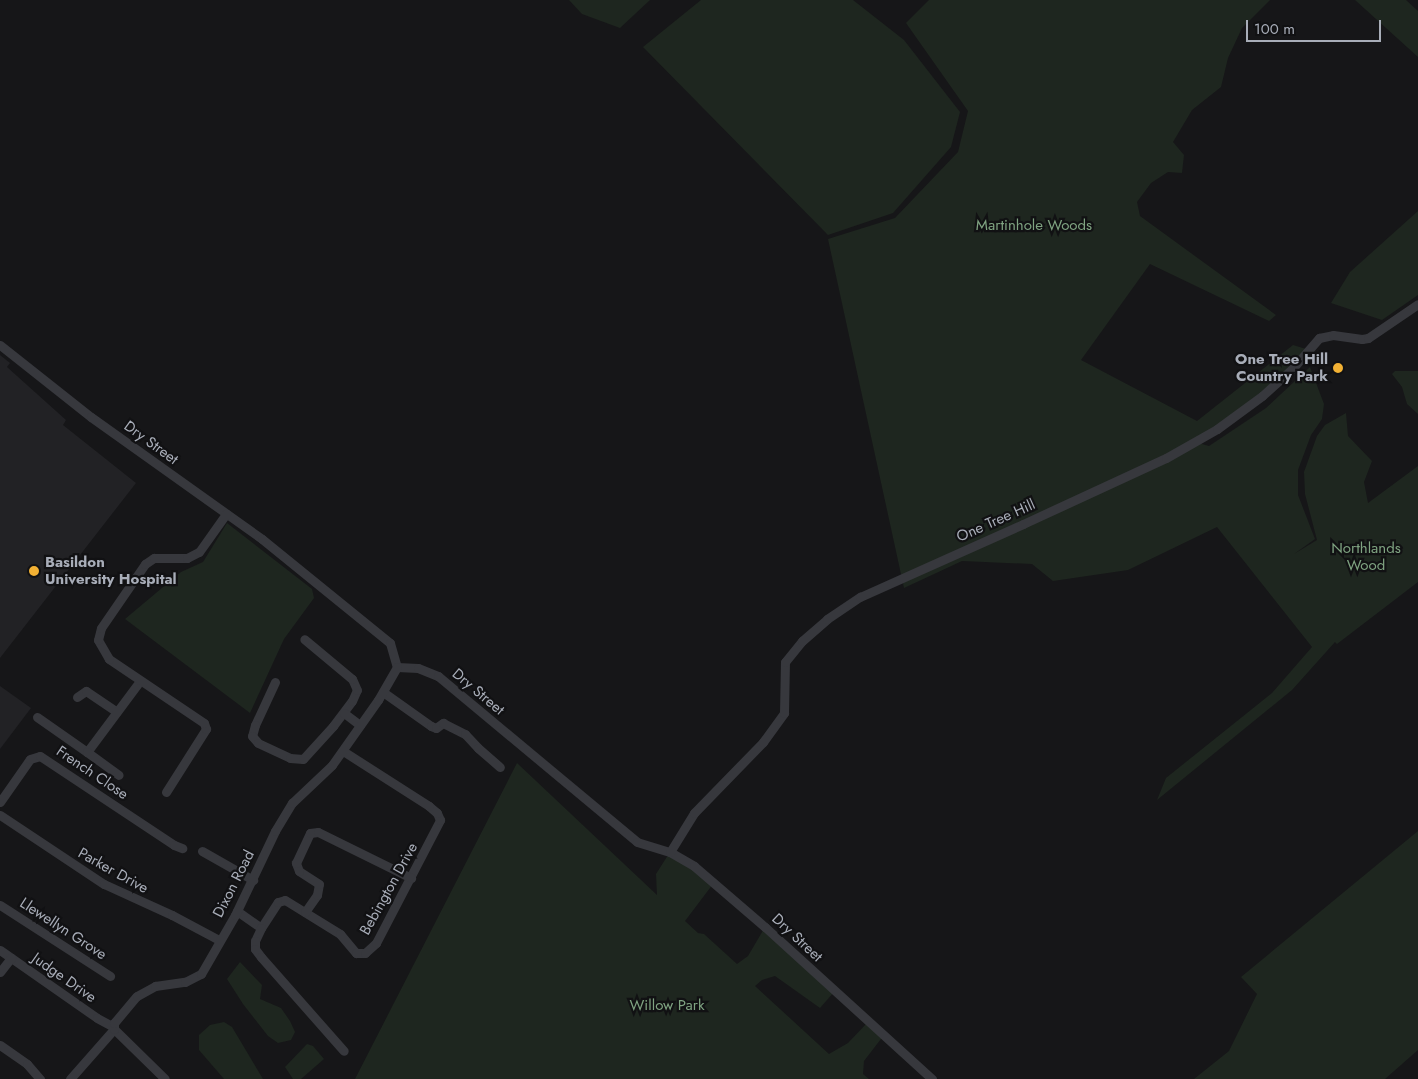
<!DOCTYPE html>
<html>
<head>
<meta charset="utf-8">
<style>
  body { margin:0 }
  #map { position:relative; width:1418px; height:1079px; overflow:hidden; background:#161618; font-family:Jost,sans-serif }
  div>[style] { position:absolute }
  .built>* { inset:0; background:#222225 }
  .green>* { inset:0; background:#1e261f }
  .street>* { height:9px; margin:-4.5px; padding:0 4.5px; transform-origin:4.5px; border-radius:4.5px; background:#37383d }
  .dots>* { width:14px; height:14px; translate:-50% -50%; box-sizing:border-box; border:2px solid #111113; border-radius:50% }
  span { translate:-50% -50%; white-space:nowrap; text-align:center; line-height:1.15; -webkit-text-stroke:4.5px #111113; paint-order:stroke }
  .park-label { font-size:15px; color:#7fa381 }
  .poi-label { font-size:15px; color:#a8adb8; font-weight:700 }
  .right { translate:-100% -50%; text-align:right }
  .left { translate:0 -50%; text-align:left }
  .street-label { font-size:15px; color:#a8adb8 }
  .scale { position:absolute; left:1246px; top:20px; width:135px; height:22px; box-sizing:border-box; border:2px solid #a8adb8; border-top:0; padding-left:6px; font-size:15px; line-height:18px; white-space:nowrap; color:#a8adb8; -webkit-text-stroke:4px #111113; paint-order:stroke }
</style>
</head>
<body>
<div id="map">
  <div class="built">
    <i style="clip-path:polygon(0 355px,10px 363px,7px 367px,66px 420px,63px 425px,136px 483px,0 658px)"></i>
    <i style="clip-path:polygon(0 686px,31px 708px,0 749px)"></i>
  </div>
  <div class="green">
    <i style="clip-path:polygon(569px 0,650px 0,620px 28px,582px 14px)"></i>
    <i style="clip-path:polygon(701px 0,853px 0,904px 40px,960px 112px,951px 147px,893px 213px,828px 235px,643px 47px)"></i>
    <i style="clip-path:polygon(929px 0,1270px 0,1242px 28px,1228px 58px,1221px 87px,1192px 110px,1173px 142px,1184px 155px,1182px 173px,1168px 172px,1151px 183px,1137px 202px,1140px 216px,1276px 315px,1269px 321px,1150px 264px,1081px 360px,1197px 421px,1293px 345px,1316px 352px,1195px 442px,1209px 446px,1266px 408px,1310px 367px,1324px 404px,1322px 419px,1311px 435px,1298px 470px,1298px 495px,1315px 539px,1294px 554px,1317px 540px,1305px 494px,1304px 472px,1317px 436px,1325px 425px,1346px 413px,1348px 436px,1372px 461px,1364px 482px,1368px 503px,1418px 466px,1418px 582px,1337px 644px,1335px 642px,1292px 690px,1157px 800px,1166px 778px,1272px 693px,1312px 647px,1217px 527px,1128px 570px,1053px 581px,1032px 564px,962px 561px,904px 588px,828px 239px,895px 218px,958px 152px,968px 111px,906px 23px)"></i>
    <i style="clip-path:polygon(1355px 0,1406px 0,1418px 11px,1418px 57px)"></i>
    <i style="clip-path:polygon(1418px 211px,1418px 295px,1382px 320px,1331px 303px,1350px 272px)"></i>
    <i style="clip-path:polygon(1395px 371px,1418px 371px,1418px 414px,1407px 404px,1402px 387px,1392px 374px)"></i>
    <i style="clip-path:polygon(227px 523px,312px 589px,314px 598px,284px 639px,250px 713px,125px 619px,181px 572px,203px 562px)"></i>
    <i style="clip-path:polygon(517px 763px,657px 895px,656px 874px,670px 852px,713px 884px,685px 921px,698px 933px,704px 934px,737px 964px,748px 956px,765px 927px,834px 992px,820px 1008px,775px 976px,762px 980px,755px 986px,829px 1054px,848px 1043px,868px 1022px,884px 1035px,864px 1061px,863px 1074px,869px 1079px,355px 1079px)"></i>
    <i style="clip-path:polygon(1418px 831px,1418px 1050px,1385px 1079px,1194px 1079px,1229px 1051px,1257px 994px,1241px 977px)"></i>
    <i style="clip-path:polygon(240px 962px,262px 985px,260px 999px,281px 1008px,290px 1021px,295px 1032px,291px 1040px,278px 1043px,268px 1036px,243px 1004px,227px 979px)"></i>
    <i style="clip-path:polygon(224px 1022px,232px 1027px,263px 1079px,224px 1079px,199px 1050px,199px 1035px,210px 1025px)"></i>
    <i style="clip-path:polygon(307px 1044px,313px 1046px,324px 1059px,301px 1079px,293px 1079px,285px 1067px)"></i>
  </div>
  <div class="street">
    <i style="left:0;top:345px;width:116px;rotate:38.4deg"></i>
    <i style="left:91px;top:417px;width:210px;rotate:35.5deg"></i>
    <i style="left:262px;top:539px;width:165px;rotate:39.1deg"></i>
    <i style="left:390px;top:643px;width:25px;rotate:74deg"></i>
    <i style="left:397px;top:667px;width:21px;rotate:3deg"></i>
    <i style="left:418px;top:668px;width:22px;rotate:22deg"></i>
    <i style="left:438px;top:676px;width:259px;rotate:39.8deg"></i>
    <i style="left:637px;top:842px;width:34px;rotate:17deg"></i>
    <i style="left:670px;top:852px;width:28px;rotate:30deg"></i>
    <i style="left:694px;top:866px;width:94px;rotate:40.7deg"></i>
    <i style="left:765px;top:927px;width:226px;rotate:42.3deg"></i>
    <i style="left:275px;top:682px;width:47px;rotate:114.9deg"></i>
    <i style="left:255px;top:725px;width:11px;rotate:105deg"></i>
    <i style="left:252px;top:736px;width:9px;rotate:49deg"></i>
    <i style="left:258px;top:743px;width:35px;rotate:25deg"></i>
    <i style="left:290px;top:758px;width:13px;rotate:4deg"></i>
    <i style="left:303px;top:759px;width:45px;rotate:-47.7deg"></i>
    <i style="left:333px;top:726px;width:31px;rotate:-53deg"></i>
    <i style="left:352px;top:701px;width:12px;rotate:-66deg"></i>
    <i style="left:357px;top:690px;width:12px;rotate:-114deg"></i>
    <i style="left:352px;top:679px;width:62px;rotate:-140.2deg"></i>
    <i style="left:383px;top:692px;width:59px;rotate:35.3deg"></i>
    <i style="left:431px;top:726px;width:5px;rotate:22deg"></i>
    <i style="left:436px;top:728px;width:9px;rotate:-36deg"></i>
    <i style="left:443px;top:723px;width:25px;rotate:27deg"></i>
    <i style="left:465px;top:734px;width:19px;rotate:47deg"></i>
    <i style="left:478px;top:748px;width:29px;rotate:41deg"></i>
    <i style="left:77px;top:697px;width:11px;rotate:-34deg"></i>
    <i style="left:86px;top:691px;width:37px;rotate:34deg"></i>
    <i style="left:344px;top:713px;width:20px;rotate:37deg"></i>
    <i style="left:37px;top:717px;width:61px;rotate:35deg"></i>
    <i style="left:87px;top:752px;width:89px;rotate:-53.3deg"></i>
    <i style="left:87px;top:752px;width:39px;rotate:36deg"></i>
    <i style="left:166px;top:792px;width:75px;rotate:-57.6deg"></i>
    <i style="left:206px;top:729px;width:6px;rotate:-108deg"></i>
    <i style="left:204px;top:723px;width:115px;rotate:-146deg"></i>
    <i style="left:109px;top:659px;width:22px;rotate:-120deg"></i>
    <i style="left:98px;top:640px;width:12px;rotate:-76deg"></i>
    <i style="left:101px;top:628px;width:78px;rotate:-55.5deg"></i>
    <i style="left:145px;top:564px;width:11px;rotate:-34deg"></i>
    <i style="left:154px;top:558px;width:33px"></i>
    <i style="left:187px;top:558px;width:13px;rotate:-27deg"></i>
    <i style="left:199px;top:552px;width:47px;rotate:-54.6deg"></i>
    <i style="left:0;top:802px;width:52px;rotate:-55.1deg"></i>
    <i style="left:30px;top:759px;width:10px;rotate:-17deg"></i>
    <i style="left:40px;top:756px;width:161px;rotate:33.6deg"></i>
    <i style="left:174px;top:845px;width:9px;rotate:21deg"></i>
    <i style="left:0;top:815px;width:125px;rotate:33.6deg"></i>
    <i style="left:104px;top:884px;width:75px;rotate:24.5deg"></i>
    <i style="left:172px;top:915px;width:53px;rotate:28deg"></i>
    <i style="left:202px;top:851px;width:59px;rotate:29.6deg"></i>
    <i style="left:670px;top:852px;width:46px;rotate:-58.4deg"></i>
    <i style="left:694px;top:813px;width:99px;rotate:-45.8deg"></i>
    <i style="left:763px;top:742px;width:36px;rotate:-54deg"></i>
    <i style="left:784px;top:713px;width:51px;rotate:-88.9deg"></i>
    <i style="left:785px;top:662px;width:27px;rotate:-51deg"></i>
    <i style="left:802px;top:641px;width:33px;rotate:-41deg"></i>
    <i style="left:827px;top:619px;width:40px;rotate:-34deg"></i>
    <i style="left:860px;top:597px;width:179px;rotate:-24.1deg"></i>
    <i style="left:1023px;top:524px;width:157px;rotate:-24.8deg"></i>
    <i style="left:1166px;top:458px;width:59px;rotate:-29.6deg"></i>
    <i style="left:1217px;top:429px;width:56px;rotate:-36.3deg"></i>
    <i style="left:1262px;top:396px;width:42px;rotate:-42.1deg"></i>
    <i style="left:1293px;top:368px;width:40px;rotate:-49deg"></i>
    <i style="left:1319px;top:338px;width:14px;rotate:-12deg"></i>
    <i style="left:1333px;top:335px;width:29px;rotate:8deg"></i>
    <i style="left:1362px;top:339px;width:6px;rotate:-9deg"></i>
    <i style="left:1368px;top:338px;width:60px;rotate:-34.2deg"></i>
    <i style="left:0;top:905px;width:131px;rotate:32.8deg"></i>
    <i style="left:237px;top:911px;width:29px;rotate:35deg"></i>
    <i style="left:261px;top:928px;width:31px;rotate:-57deg"></i>
    <i style="left:278px;top:902px;width:7px;rotate:-16deg"></i>
    <i style="left:285px;top:900px;width:65px;rotate:31.7deg"></i>
    <i style="left:340px;top:934px;width:25px;rotate:50deg"></i>
    <i style="left:356px;top:953px;width:9px"></i>
    <i style="left:365px;top:953px;width:15px;rotate:-42deg"></i>
    <i style="left:376px;top:943px;width:139px;rotate:-62.5deg"></i>
    <i style="left:440px;top:820px;width:8px;rotate:-113deg"></i>
    <i style="left:437px;top:813px;width:11px;rotate:-139deg"></i>
    <i style="left:429px;top:806px;width:102px;rotate:-147.4deg"></i>
    <i style="left:305px;top:912px;width:21px;rotate:-55deg"></i>
    <i style="left:317px;top:895px;width:11px;rotate:-80deg"></i>
    <i style="left:319px;top:884px;width:24px;rotate:-147deg"></i>
    <i style="left:299px;top:871px;width:9px;rotate:-111deg"></i>
    <i style="left:296px;top:863px;width:33px;rotate:-65deg"></i>
    <i style="left:310px;top:833px;width:8px;rotate:-7deg"></i>
    <i style="left:318px;top:832px;width:104px;rotate:26.3deg"></i>
    <i style="left:261px;top:928px;width:14px;rotate:115deg"></i>
    <i style="left:255px;top:941px;width:8px;rotate:90deg"></i>
    <i style="left:255px;top:949px;width:10px;rotate:53deg"></i>
    <i style="left:261px;top:957px;width:125px;rotate:48.6deg"></i>
    <i style="left:0;top:950px;width:118px;rotate:35deg"></i>
    <i style="left:97px;top:1018px;width:19px;rotate:28deg"></i>
    <i style="left:0;top:972px;width:18px;rotate:-52deg"></i>
    <i style="left:114px;top:1029px;width:71px;rotate:44.4deg"></i>
    <i style="left:0;top:1045px;width:33px;rotate:35deg"></i>
    <i style="left:27px;top:1064px;width:20px;rotate:49deg"></i>
    <i style="left:70px;top:1079px;width:67px;rotate:-48.7deg"></i>
    <i style="left:114px;top:1029px;width:6px;rotate:-90deg"></i>
    <i style="left:114px;top:1023px;width:35px;rotate:-50deg"></i>
    <i style="left:137px;top:996px;width:21px;rotate:-29deg"></i>
    <i style="left:155px;top:986px;width:30px;rotate:-8deg"></i>
    <i style="left:185px;top:982px;width:18px;rotate:-27deg"></i>
    <i style="left:201px;top:974px;width:68px;rotate:-60deg"></i>
    <i style="left:235px;top:915px;width:93px;rotate:-64.5deg"></i>
    <i style="left:275px;top:831px;width:33px;rotate:-59deg"></i>
    <i style="left:292px;top:803px;width:55px;rotate:-43.5deg"></i>
    <i style="left:332px;top:765px;width:80px;rotate:-54.7deg"></i>
    <i style="left:378px;top:700px;width:38px;rotate:-60deg"></i>
  </div>
  <div class="dots">
    <i style="left:1338px;top:368px;background:#f2b134"></i>
    <i style="left:34px;top:571px;background:#f2b134"></i>
  </div>
  <div class="park-label">
    <span style="left:1034px;top:226px">Martinhole Woods</span>
    <span style="left:1366px;top:557px">Northlands<br>Wood</span>
    <span style="left:667px;top:1006px">Willow Park</span>
  </div>
  <div class="poi-label">
    <span class="right" style="left:1328px;top:368px">One Tree Hill<br>Country Park</span>
    <span class="left" style="left:45px;top:571px">Basildon<br>University Hospital</span>
  </div>
  <div class="street-label">
    <span style="left:151px;top:443px;rotate:36deg">Dry Street</span>
    <span style="left:996px;top:521px;rotate:-24deg">One Tree Hill</span>
    <span style="left:478px;top:692px;rotate:40deg">Dry Street</span>
    <span style="left:92px;top:773px;rotate:34deg">French Close</span>
    <span style="left:113px;top:871px;rotate:29deg">Parker Drive</span>
    <span style="left:234px;top:884px;rotate:-63deg">Dixon Road</span>
    <span style="left:389px;top:889px;rotate:-61deg">Bebington Drive</span>
    <span style="left:63px;top:929px;rotate:33deg">Llewellyn Grove</span>
    <span style="left:797px;top:938px;rotate:43deg">Dry Street</span>
    <span style="left:64px;top:978px;rotate:35deg">Judge Drive</span>
  </div>
  <div class="scale">100 m</div>
</div>
</body>
</html>
